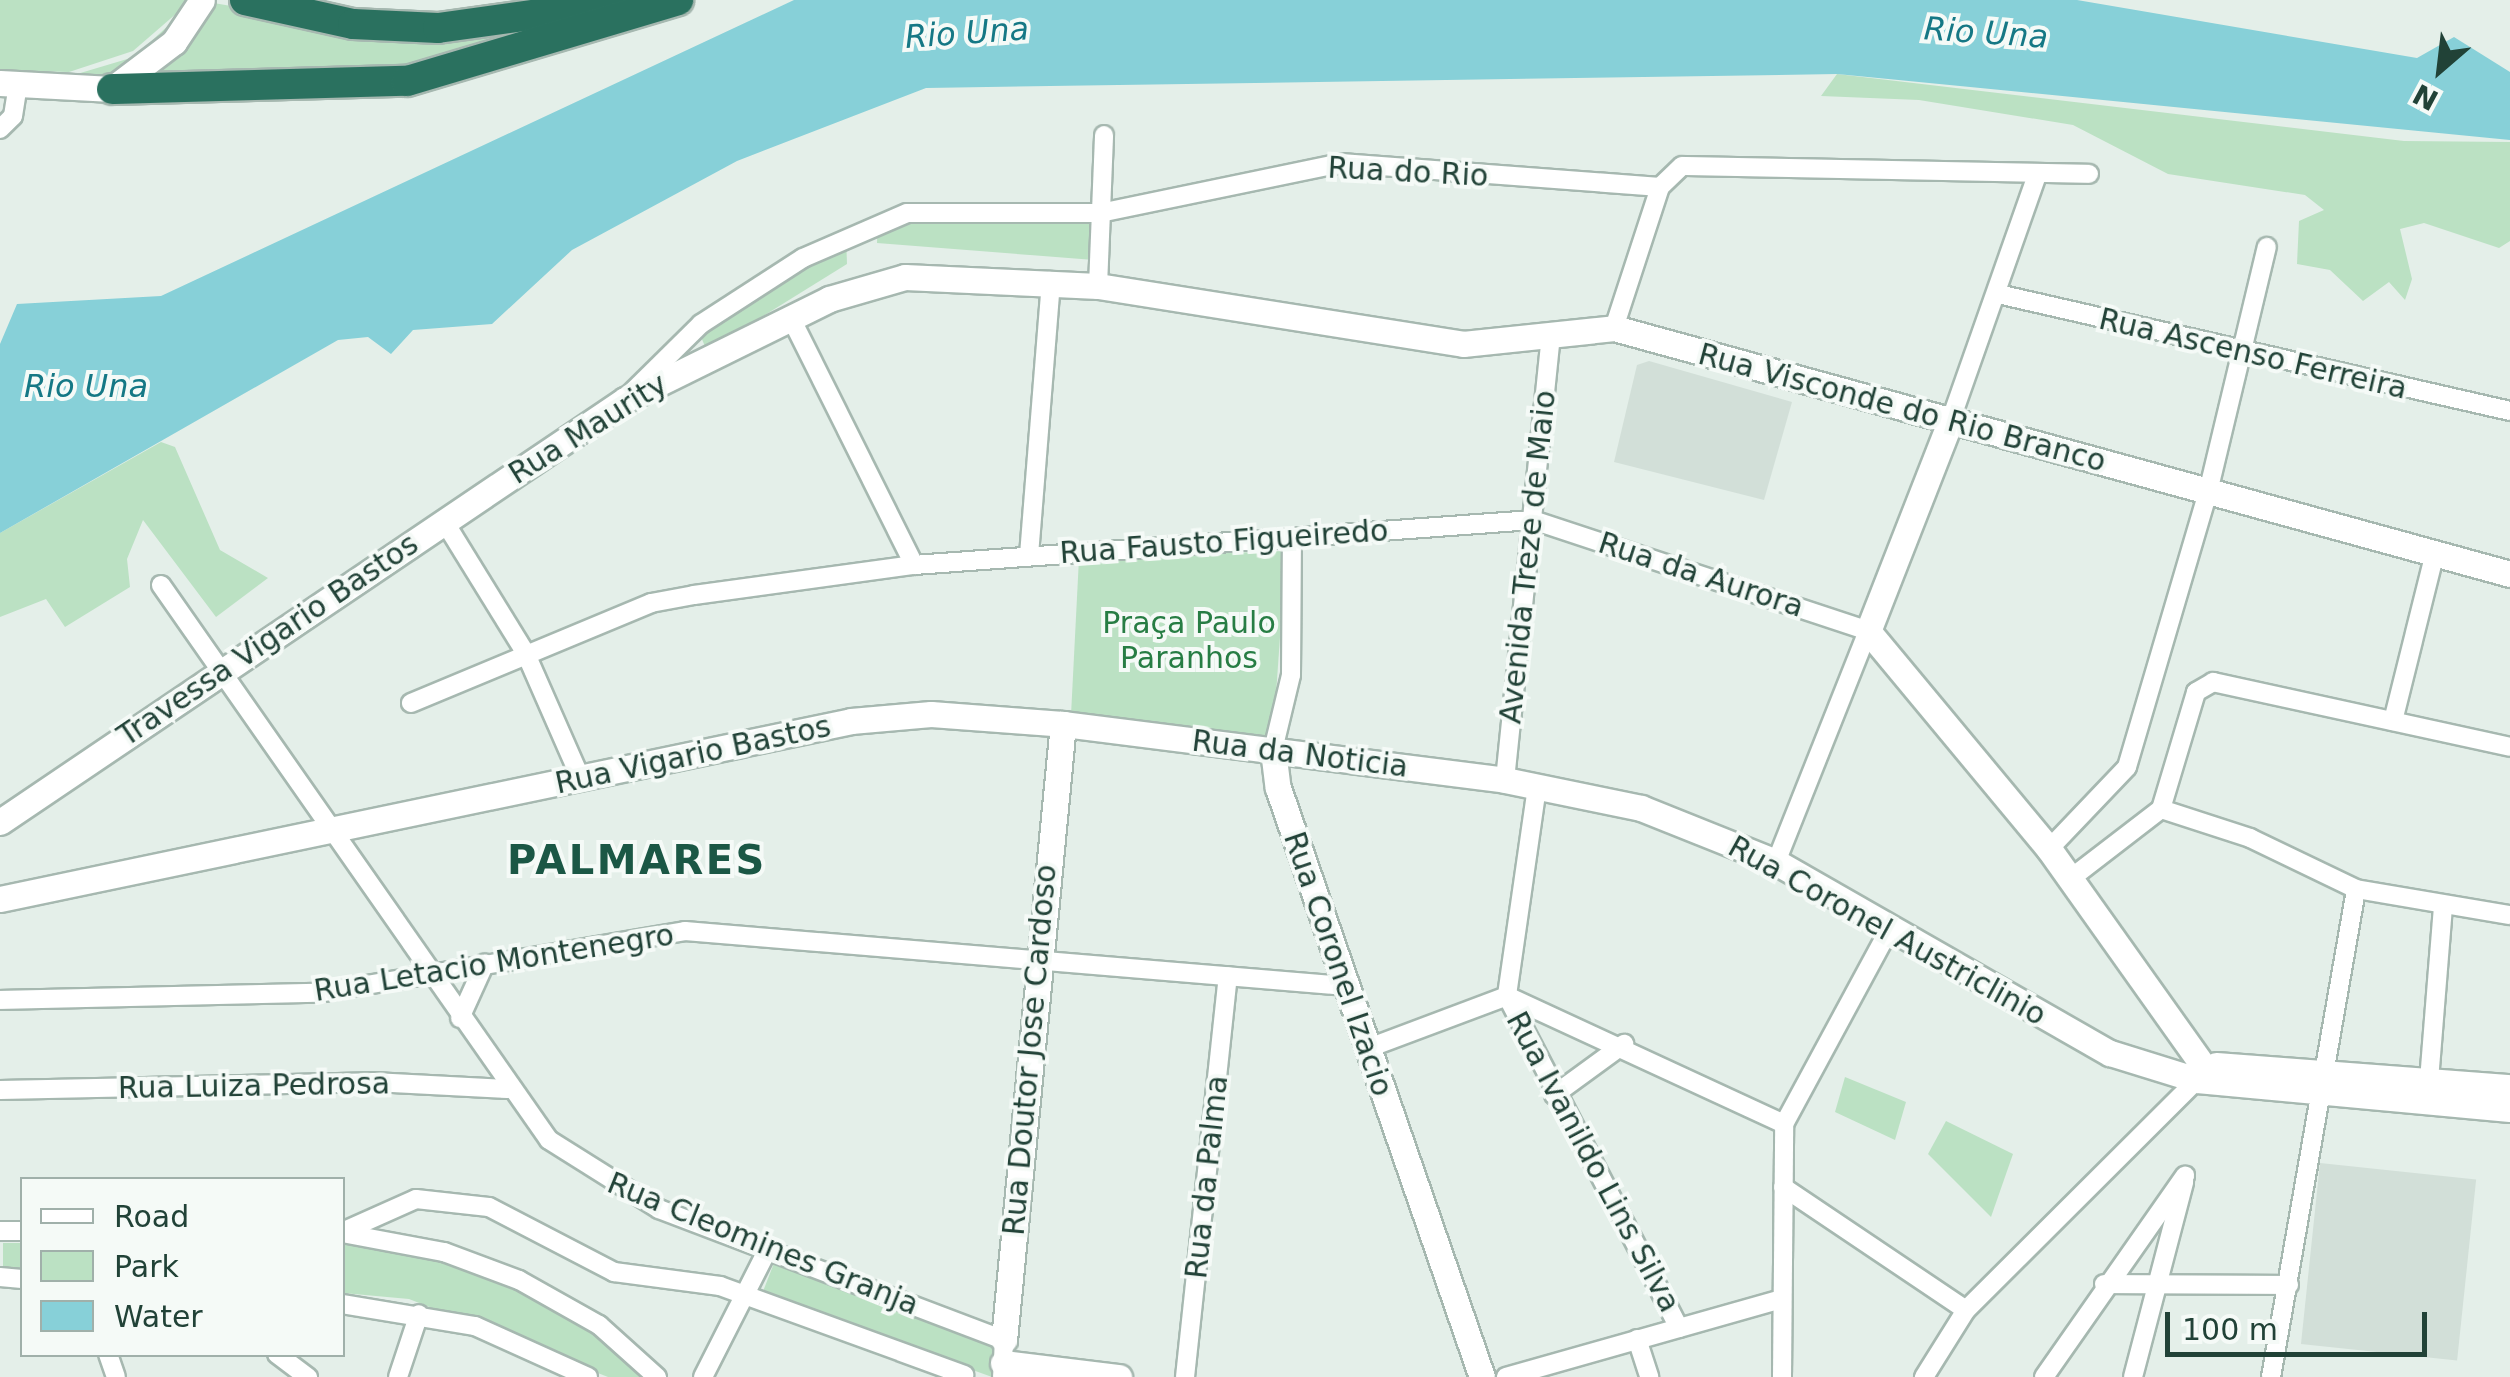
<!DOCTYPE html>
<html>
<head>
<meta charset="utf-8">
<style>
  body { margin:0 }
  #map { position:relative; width:2510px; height:1377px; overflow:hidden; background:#e4efe9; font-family:"DejaVu Sans",sans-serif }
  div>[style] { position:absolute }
  .built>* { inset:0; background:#d2dfd8; transform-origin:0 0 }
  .green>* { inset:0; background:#bbe1c3; transform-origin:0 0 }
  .water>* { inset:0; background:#87d0d8 }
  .roads { filter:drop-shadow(2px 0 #a6b8b0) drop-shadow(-2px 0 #a6b8b0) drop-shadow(0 2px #a6b8b0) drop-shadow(0 -2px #a6b8b0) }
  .street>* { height:18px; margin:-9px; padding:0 9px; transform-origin:9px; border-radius:9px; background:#fff }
  .secondary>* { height:25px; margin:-12.5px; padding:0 12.5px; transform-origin:12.5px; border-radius:12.5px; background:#fff }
  .highway>* { height:30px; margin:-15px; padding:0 15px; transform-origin:15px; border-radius:15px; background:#2a715f }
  span { translate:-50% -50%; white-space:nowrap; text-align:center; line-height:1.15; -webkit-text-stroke:8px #f5faf7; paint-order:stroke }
  .street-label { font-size:30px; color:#214237 }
  .park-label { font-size:30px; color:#277d44 }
  .water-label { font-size:32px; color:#157885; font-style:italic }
  .district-label { font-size:40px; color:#1b5745; font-weight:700; letter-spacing:2.5px }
  .legend { position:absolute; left:20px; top:1177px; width:325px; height:180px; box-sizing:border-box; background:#f5faf7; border:2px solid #a0b0aa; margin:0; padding:12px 18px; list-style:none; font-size:30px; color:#214237 }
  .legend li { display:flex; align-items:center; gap:20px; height:50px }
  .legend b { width:50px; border:2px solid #a0b0aa }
  .north { position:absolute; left:2390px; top:20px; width:100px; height:100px; -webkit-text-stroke:8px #f5faf7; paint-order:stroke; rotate:208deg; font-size:28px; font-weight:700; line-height:40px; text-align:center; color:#214237 }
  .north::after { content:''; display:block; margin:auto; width:35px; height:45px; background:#214237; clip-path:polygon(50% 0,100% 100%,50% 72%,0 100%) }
  .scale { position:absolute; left:2165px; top:1312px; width:262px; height:45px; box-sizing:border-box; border:5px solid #214237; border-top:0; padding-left:12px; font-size:30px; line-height:35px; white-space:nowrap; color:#214237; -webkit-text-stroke:8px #f5faf7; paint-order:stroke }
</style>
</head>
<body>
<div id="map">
  <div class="built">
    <i style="clip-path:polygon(1649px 361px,1792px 402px,1764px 500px,1614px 462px,1637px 365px)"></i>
    <i style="left:2320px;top:1163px;width:157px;height:182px;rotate:6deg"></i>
  </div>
  <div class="green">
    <i style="clip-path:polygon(0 0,192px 0,133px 51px,69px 72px,0 70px)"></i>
    <i style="clip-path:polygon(196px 0,355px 27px,632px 0,393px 83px,77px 74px,134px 57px)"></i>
    <i style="clip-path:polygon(1837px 74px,2404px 141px,2510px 142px,2510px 241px,2499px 248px,2424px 223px,2400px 229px,2412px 279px,2405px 300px,2389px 282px,2363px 301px,2330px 270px,2297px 264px,2299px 221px,2324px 210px,2305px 195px,2168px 174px,2073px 125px,1919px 100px,1821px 96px)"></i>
    <i style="clip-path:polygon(878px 216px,1093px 216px,1094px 260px,877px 243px)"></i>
    <i style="clip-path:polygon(846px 236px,847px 264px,707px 351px,698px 330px)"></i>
    <i style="clip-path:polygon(161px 442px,175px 447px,220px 550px,268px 578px,216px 617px,143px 520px,127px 559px,130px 587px,65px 627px,46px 599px,0 617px,0 533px)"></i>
    <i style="clip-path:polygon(1286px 551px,1273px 737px,1071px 715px,1079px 558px)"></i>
    <i style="clip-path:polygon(1845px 1077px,1906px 1102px,1895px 1140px,1835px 1112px)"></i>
    <i style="clip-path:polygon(1946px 1121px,2013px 1154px,1991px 1217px,1928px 1154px)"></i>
    <i style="clip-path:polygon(343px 1242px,440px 1262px,527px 1295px,589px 1329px,640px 1377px,608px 1377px,409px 1299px,343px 1293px)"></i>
    <i style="left:3px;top:1243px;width:19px;height:26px"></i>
    <i style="clip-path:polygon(776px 1258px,998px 1346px,992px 1377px,762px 1294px)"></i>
  </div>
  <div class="water">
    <i style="clip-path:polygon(794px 0,2077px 0,2417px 58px,2454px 37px,2510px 72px,2510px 140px,1837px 74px,926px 88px,737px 161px,572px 250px,492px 324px,413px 330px,391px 354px,368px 337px,338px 340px,0 533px,0 344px,17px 304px,161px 296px)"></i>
  </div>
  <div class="roads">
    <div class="street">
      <i style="left:0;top:129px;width:18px;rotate:-45deg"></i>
      <i style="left:13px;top:116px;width:32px;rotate:-81deg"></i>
      <i style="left:1098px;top:286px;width:151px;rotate:-87.7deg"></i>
      <i style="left:1998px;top:294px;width:525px;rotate:12.87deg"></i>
      <i style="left:791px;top:318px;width:276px;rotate:63.5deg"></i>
      <i style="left:1614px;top:328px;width:148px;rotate:-71.9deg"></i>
      <i style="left:1660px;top:187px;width:30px;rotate:-44deg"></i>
      <i style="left:1682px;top:166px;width:407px;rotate:1.1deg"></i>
      <i style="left:631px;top:393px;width:98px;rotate:-44.6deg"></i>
      <i style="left:701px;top:324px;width:121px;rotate:-32.9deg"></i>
      <i style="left:803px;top:258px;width:113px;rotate:-23.4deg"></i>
      <i style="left:907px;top:213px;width:193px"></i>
      <i style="left:1100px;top:213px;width:246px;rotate:-11.7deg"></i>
      <i style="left:1341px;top:163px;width:320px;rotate:4.3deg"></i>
      <i style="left:1950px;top:422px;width:262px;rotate:-70.6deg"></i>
      <i style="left:444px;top:521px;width:156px;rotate:58.3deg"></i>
      <i style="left:526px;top:654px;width:137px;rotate:66.3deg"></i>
      <i style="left:1029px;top:555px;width:275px;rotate:-85.4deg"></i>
      <i style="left:161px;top:585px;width:677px;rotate:55.04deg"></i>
      <i style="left:549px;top:1140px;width:130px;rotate:32.1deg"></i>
      <i style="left:659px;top:1209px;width:369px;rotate:20.8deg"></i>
      <i style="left:1004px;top:1340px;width:37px;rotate:93deg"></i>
      <i style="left:411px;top:703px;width:260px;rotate:-22.6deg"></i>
      <i style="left:651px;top:603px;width:44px;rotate:-10.5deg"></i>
      <i style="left:694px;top:595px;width:222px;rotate:-7.8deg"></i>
      <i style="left:914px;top:565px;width:621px;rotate:-4.16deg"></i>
      <i style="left:1533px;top:520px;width:353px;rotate:18.3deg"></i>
      <i style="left:1868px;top:631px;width:249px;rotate:111.7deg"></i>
      <i style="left:2393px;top:721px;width:173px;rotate:-76deg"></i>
      <i style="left:1273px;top:750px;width:77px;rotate:-76.5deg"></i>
      <i style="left:1291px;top:675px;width:135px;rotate:-89.6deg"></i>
      <i style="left:1505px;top:780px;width:448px;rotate:-84.1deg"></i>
      <i style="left:1537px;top:787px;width:211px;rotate:98.2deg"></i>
      <i style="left:1507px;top:996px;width:374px;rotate:62.6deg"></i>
      <i style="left:2161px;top:809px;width:94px;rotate:18deg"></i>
      <i style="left:2250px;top:838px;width:118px;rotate:25.7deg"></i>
      <i style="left:2356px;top:889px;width:156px;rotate:9.6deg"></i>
      <i style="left:2049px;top:849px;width:113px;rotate:-46.4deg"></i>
      <i style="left:2127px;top:767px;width:287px;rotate:-73.6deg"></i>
      <i style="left:2208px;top:492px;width:252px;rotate:-76.5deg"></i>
      <i style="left:2070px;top:879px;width:115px;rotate:-37.6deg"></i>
      <i style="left:2161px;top:809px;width:122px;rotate:-73.3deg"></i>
      <i style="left:2196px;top:692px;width:20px;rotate:-30deg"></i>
      <i style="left:2213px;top:682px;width:304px;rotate:12.3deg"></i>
      <i style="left:1507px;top:996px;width:305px;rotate:24.8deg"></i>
      <i style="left:0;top:1000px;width:319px;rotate:-1.3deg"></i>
      <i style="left:319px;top:993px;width:371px;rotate:-9.6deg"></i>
      <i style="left:685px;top:931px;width:663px;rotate:4.76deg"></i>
      <i style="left:460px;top:1018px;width:60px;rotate:-65.6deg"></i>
      <i style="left:1366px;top:1049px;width:151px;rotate:-20.6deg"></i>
      <i style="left:0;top:1090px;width:373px;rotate:-1.2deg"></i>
      <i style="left:373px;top:1082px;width:135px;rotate:3deg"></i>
      <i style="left:2428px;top:1093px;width:186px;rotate:-85.4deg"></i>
      <i style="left:1554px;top:1095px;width:87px;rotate:-36.1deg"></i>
      <i style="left:1783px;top:1187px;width:220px;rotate:33.9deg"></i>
      <i style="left:0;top:1231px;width:22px"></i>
      <i style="left:342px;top:1232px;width:81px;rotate:-24deg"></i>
      <i style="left:416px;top:1199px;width:73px;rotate:6.3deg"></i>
      <i style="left:489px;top:1207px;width:141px;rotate:27.5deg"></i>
      <i style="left:614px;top:1272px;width:107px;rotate:7.5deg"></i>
      <i style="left:720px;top:1286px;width:260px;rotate:20deg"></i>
      <i style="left:342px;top:1233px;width:104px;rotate:10.6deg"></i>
      <i style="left:444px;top:1252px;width:80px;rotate:20.5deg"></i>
      <i style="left:519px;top:1280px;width:92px;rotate:29.4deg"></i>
      <i style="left:599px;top:1325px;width:78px;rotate:41.9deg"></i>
      <i style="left:0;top:1277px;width:22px;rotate:5deg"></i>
      <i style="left:2104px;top:1284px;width:185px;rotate:0.3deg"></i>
      <i style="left:342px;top:1304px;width:135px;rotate:9.4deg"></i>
      <i style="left:475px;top:1326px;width:124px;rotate:24.3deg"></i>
      <i style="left:1637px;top:1339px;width:40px;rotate:72deg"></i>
      <i style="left:108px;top:1354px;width:24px;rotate:71deg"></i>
      <i style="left:277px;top:1354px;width:39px;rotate:37deg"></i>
      <i style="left:398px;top:1377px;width:66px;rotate:-71.6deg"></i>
      <i style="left:703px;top:1377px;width:144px;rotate:-63.1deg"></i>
      <i style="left:1185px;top:1377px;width:403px;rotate:-83.9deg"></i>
      <i style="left:1506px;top:1377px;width:286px;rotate:-15.8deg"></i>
      <i style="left:1782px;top:1377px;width:253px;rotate:-89.5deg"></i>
      <i style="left:1784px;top:1124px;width:223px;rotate:-61.6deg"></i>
      <i style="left:1924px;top:1377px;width:79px;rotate:-57.9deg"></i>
      <i style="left:1966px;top:1310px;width:326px;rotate:-44.9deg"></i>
      <i style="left:2044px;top:1377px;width:246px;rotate:-55deg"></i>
      <i style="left:2133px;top:1377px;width:202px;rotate:-75.3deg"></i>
      <i style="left:2271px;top:1377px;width:495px;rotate:-80.1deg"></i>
    </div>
    <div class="secondary">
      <i style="left:0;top:83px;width:112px;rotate:3.1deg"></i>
      <i style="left:112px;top:89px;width:78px;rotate:-37.2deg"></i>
      <i style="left:174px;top:42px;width:50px;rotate:-56.3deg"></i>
      <i style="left:1950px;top:422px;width:225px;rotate:111.4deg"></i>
      <i style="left:1868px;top:631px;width:283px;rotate:50.3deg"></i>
      <i style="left:2049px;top:849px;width:262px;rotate:54.6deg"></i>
      <i style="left:1273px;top:750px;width:38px;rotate:83deg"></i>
      <i style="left:1278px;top:788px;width:623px;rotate:70.9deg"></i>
      <i style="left:0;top:822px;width:754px;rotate:-34.03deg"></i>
      <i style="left:625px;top:400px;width:228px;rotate:-26.3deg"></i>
      <i style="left:829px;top:299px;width:79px;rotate:-16.1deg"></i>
      <i style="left:905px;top:277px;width:193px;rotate:2.7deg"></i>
      <i style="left:1098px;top:286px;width:370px;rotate:9deg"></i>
      <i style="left:1463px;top:344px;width:152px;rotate:-6deg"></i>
      <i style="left:1614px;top:328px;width:929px;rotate:15.35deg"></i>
      <i style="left:0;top:899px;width:869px;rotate:-11.81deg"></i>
      <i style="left:851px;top:721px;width:80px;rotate:-5deg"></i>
      <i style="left:931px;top:714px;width:132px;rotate:4.3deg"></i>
      <i style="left:1063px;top:724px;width:446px;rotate:7.2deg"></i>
      <i style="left:1505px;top:780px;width:139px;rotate:11.6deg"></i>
      <i style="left:1641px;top:808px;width:145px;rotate:21.8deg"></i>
      <i style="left:1776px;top:862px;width:385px;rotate:29.8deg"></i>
      <i style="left:2110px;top:1053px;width:91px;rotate:17.2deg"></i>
      <i style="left:2197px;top:1080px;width:314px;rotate:5.3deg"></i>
      <i style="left:2216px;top:1065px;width:295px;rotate:4.3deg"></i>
      <i style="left:1004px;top:1340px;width:619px;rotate:-84.53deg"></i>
      <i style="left:1003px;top:1363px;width:117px;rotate:6.9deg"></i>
    </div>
    <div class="highway">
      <i style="left:245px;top:0;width:111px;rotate:12.5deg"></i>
      <i style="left:353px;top:24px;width:85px;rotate:2.7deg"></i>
      <i style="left:438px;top:28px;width:204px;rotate:-7.9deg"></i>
      <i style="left:112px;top:89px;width:295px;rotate:-1.6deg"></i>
      <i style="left:407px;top:81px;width:283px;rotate:-16.6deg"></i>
    </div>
  </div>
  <div class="street-label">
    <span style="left:1408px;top:172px;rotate:3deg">Rua do Rio</span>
    <span style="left:2253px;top:354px;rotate:13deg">Rua Ascenso Ferreira</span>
    <span style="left:1902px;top:408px;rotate:15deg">Rua Visconde do Rio Branco</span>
    <span style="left:588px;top:429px;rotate:-32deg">Rua Maurity</span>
    <span style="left:1224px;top:542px;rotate:-4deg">Rua Fausto Figueiredo</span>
    <span style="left:1528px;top:557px;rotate:-84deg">Avenida Treze de Maio</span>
    <span style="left:1701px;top:575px;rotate:18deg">Rua da Aurora</span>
    <span style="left:268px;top:640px;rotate:-34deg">Travessa Vigario Bastos</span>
    <span style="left:1300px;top:754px;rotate:7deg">Rua da Noticia</span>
    <span style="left:693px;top:755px;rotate:-12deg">Rua Vigario Bastos</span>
    <span style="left:1887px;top:931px;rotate:29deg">Rua Coronel Austriclinio</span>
    <span style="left:494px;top:963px;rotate:-9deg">Rua Letacio Montenegro</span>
    <span style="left:1338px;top:964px;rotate:71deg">Rua Coronel Izacio</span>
    <span style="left:1030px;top:1050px;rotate:-85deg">Rua Doutor Jose Cardoso</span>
    <span style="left:254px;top:1086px;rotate:-1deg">Rua Luiza Pedrosa</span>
    <span style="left:1593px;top:1162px;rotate:62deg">Rua Ivanildo Lins Silva</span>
    <span style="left:1207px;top:1177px;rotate:-84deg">Rua da Palma</span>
    <span style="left:763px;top:1244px;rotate:22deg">Rua Cleomines Granja</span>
  </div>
  <div class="park-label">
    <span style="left:1189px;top:640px">Praça Paulo<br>Paranhos</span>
  </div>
  <div class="water-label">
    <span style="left:967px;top:33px;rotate:-4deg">Rio Una</span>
    <span style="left:1986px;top:33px;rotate:4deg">Rio Una</span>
    <span style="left:86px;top:386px">Rio Una</span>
  </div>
  <div class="district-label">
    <span style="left:637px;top:860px">PALMARES</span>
  </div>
  <ul class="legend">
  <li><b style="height:12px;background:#fff"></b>Road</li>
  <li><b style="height:28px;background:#bbe1c3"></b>Park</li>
  <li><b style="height:28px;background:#87d0d8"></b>Water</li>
  </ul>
  <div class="north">N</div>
  <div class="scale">100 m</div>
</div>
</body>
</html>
